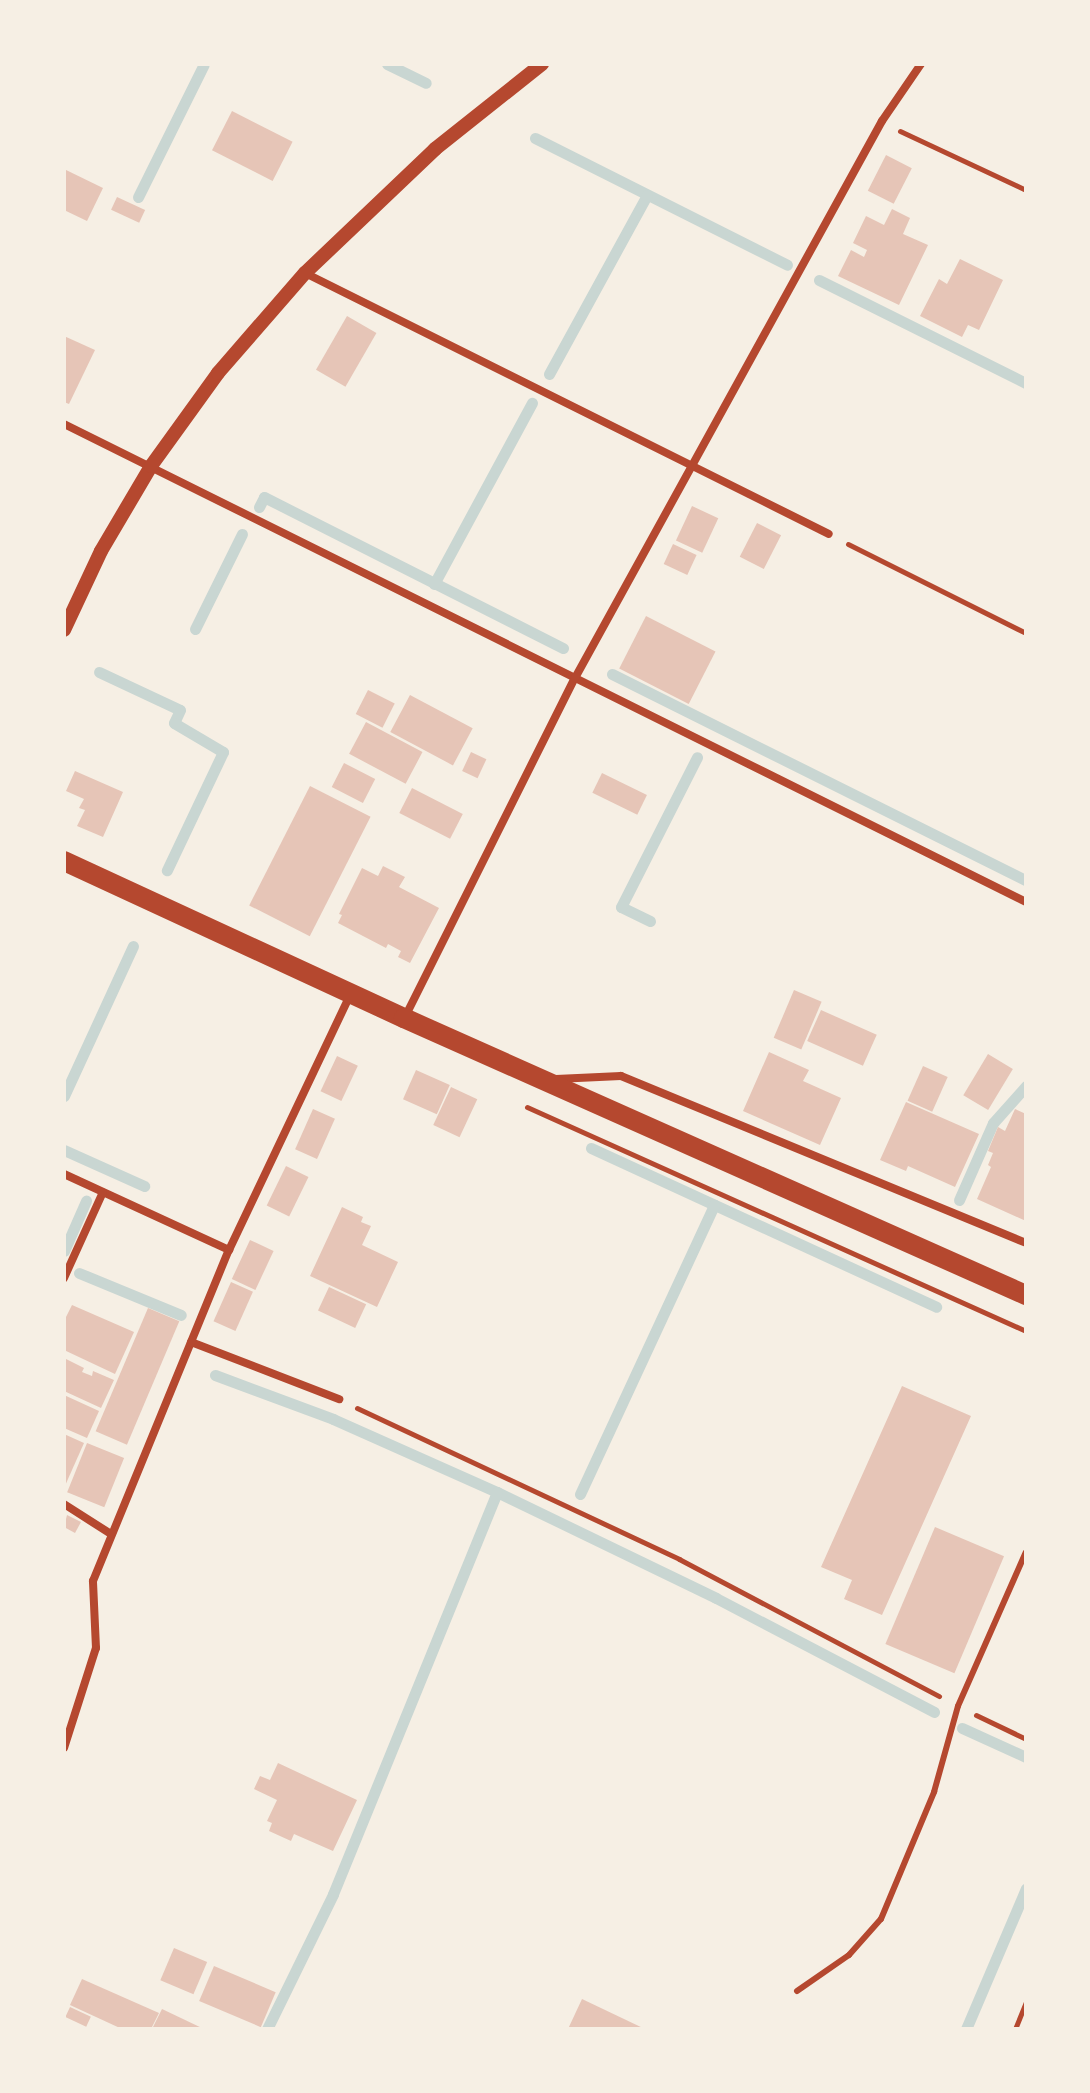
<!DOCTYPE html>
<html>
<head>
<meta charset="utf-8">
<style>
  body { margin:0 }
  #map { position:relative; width:1090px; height:2093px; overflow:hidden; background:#f6efe4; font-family:Mulish,sans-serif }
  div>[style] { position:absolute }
  .stream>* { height:11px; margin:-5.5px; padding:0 5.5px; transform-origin:5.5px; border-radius:5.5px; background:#c9d6d2 }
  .building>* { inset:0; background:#e6c5b7; transform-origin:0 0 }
  .path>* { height:5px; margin:-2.5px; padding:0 2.5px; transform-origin:2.5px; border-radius:2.5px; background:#b5482f }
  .service>* { height:6px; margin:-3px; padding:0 3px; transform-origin:3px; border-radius:3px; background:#b5482f }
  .minor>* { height:8px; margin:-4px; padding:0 4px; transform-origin:4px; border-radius:4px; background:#b5482f }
  .tertiary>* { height:14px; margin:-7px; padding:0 7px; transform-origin:7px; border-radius:7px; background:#b5482f }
  .primary>* { height:20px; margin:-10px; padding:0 10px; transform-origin:10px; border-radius:10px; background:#b5482f }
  span { translate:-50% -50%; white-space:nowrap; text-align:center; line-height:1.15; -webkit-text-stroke:6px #f6efe4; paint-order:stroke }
  .frame { position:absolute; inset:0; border:66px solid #f6efe4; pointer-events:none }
</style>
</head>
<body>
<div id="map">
  <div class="stream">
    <i style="left:387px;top:64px;width:43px;rotate:26deg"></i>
    <i style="left:535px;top:138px;width:282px;rotate:26.7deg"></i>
    <i style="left:138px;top:197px;width:148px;rotate:-63.6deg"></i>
    <i style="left:819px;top:280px;width:231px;rotate:26.5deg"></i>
    <i style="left:549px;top:374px;width:204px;rotate:-61.3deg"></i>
    <i style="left:259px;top:507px;width:11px;rotate:-63deg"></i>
    <i style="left:264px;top:497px;width:335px;rotate:26.8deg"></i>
    <i style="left:434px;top:584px;width:206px;rotate:-61.6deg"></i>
    <i style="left:195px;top:629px;width:106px;rotate:-63.7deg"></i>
    <i style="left:99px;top:672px;width:89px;rotate:25.1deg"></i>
    <i style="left:180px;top:710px;width:14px;rotate:115deg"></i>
    <i style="left:174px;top:723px;width:57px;rotate:30.6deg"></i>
    <i style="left:223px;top:752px;width:131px;rotate:115.4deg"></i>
    <i style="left:612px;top:674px;width:462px;rotate:26.5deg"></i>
    <i style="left:650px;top:921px;width:32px;rotate:-154deg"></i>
    <i style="left:621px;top:907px;width:168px;rotate:-63.1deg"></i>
    <i style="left:64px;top:1096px;width:165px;rotate:-65.3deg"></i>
    <i style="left:591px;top:1148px;width:380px;rotate:24.7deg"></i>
    <i style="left:64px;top:1150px;width:88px;rotate:24.2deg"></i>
    <i style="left:959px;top:1200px;width:84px;rotate:-66.2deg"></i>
    <i style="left:993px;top:1123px;width:50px;rotate:-48.3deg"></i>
    <i style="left:64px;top:1251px;width:55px;rotate:-66.3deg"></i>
    <i style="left:79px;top:1273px;width:110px;rotate:22.4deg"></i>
    <i style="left:215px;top:1375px;width:126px;rotate:20.4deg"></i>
    <i style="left:333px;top:1419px;width:180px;rotate:24deg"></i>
    <i style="left:497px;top:1492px;width:243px;rotate:25.8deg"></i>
    <i style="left:716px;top:1598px;width:246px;rotate:27.6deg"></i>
    <i style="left:580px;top:1494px;width:319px;rotate:-65.1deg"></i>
    <i style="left:962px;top:1728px;width:70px;rotate:24.4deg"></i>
    <i style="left:267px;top:2029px;width:150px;rotate:-63.9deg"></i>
    <i style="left:333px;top:1894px;width:434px;rotate:-67.8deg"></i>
    <i style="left:966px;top:2029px;width:153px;rotate:-66.9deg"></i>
  </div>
  <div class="building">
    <i style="left:232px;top:111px;width:68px;height:44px;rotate:27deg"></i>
    <i style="left:886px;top:155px;width:29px;height:40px;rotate:27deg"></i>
    <i style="clip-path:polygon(64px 169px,103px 188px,87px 221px,64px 210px)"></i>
    <i style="left:117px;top:197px;width:31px;height:14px;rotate:25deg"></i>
    <i style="clip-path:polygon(892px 209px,910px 218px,903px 234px,928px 245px,899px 305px,838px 276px,851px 250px,864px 257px,867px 250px,853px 243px,866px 216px,884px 225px)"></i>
    <i style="clip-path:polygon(960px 259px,1003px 280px,979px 330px,968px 325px,962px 337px,920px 316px,939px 279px,947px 284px)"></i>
    <i style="left:347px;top:316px;width:34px;height:62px;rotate:30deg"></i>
    <i style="clip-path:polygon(64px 336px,95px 350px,69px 404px,64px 402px)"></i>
    <i style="left:692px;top:506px;width:29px;height:38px;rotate:25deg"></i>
    <i style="left:757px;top:523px;width:27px;height:38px;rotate:27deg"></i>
    <i style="left:673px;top:544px;width:26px;height:22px;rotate:25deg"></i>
    <i style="left:646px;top:616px;width:78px;height:59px;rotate:27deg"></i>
    <i style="left:368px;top:690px;width:30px;height:27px;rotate:27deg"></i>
    <i style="left:410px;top:695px;width:71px;height:42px;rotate:28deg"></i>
    <i style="left:366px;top:722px;width:64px;height:36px;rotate:28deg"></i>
    <i style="left:471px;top:752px;width:17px;height:21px;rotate:25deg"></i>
    <i style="left:344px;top:763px;width:35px;height:27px;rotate:27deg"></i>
    <i style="clip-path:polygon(75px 771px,123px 792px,103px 837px,77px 826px,85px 810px,79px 808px,84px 799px,66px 791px)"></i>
    <i style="left:602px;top:773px;width:50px;height:22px;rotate:26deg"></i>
    <i style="left:310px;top:786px;width:68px;height:134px;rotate:27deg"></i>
    <i style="left:412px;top:788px;width:57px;height:28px;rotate:27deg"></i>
    <i style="clip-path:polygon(383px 866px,405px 877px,399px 887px,439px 908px,410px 963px,398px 957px,401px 951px,388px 944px,386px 948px,338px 923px,342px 915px,339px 914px,362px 868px,378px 876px)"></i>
    <i style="left:794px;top:990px;width:30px;height:52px;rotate:23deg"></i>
    <i style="left:821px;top:1010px;width:61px;height:34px;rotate:24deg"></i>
    <i style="clip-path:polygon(769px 1052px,809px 1070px,803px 1081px,841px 1098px,820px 1145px,743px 1111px)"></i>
    <i style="left:988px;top:1054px;width:29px;height:48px;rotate:31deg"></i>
    <i style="left:337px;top:1056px;width:23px;height:39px;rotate:25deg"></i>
    <i style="left:923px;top:1066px;width:27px;height:38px;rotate:24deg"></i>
    <i style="left:416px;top:1070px;width:37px;height:32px;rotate:24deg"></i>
    <i style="left:451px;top:1087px;width:29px;height:42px;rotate:25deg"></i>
    <i style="clip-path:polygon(906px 1102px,979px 1134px,955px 1187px,908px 1166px,906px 1171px,880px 1160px)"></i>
    <i style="left:313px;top:1109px;width:24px;height:44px;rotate:24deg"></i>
    <i style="clip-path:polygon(1015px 1109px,1026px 1114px,1026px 1221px,977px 1199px,991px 1167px,988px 1165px,993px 1153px,988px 1151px,998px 1127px,1005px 1131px)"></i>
    <i style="left:286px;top:1166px;width:25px;height:44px;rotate:26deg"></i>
    <i style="clip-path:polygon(342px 1207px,363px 1217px,361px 1222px,371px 1226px,362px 1245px,398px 1262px,377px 1307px,310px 1276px)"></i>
    <i style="left:250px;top:1240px;width:26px;height:43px;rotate:25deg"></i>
    <i style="left:231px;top:1282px;width:24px;height:43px;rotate:24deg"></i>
    <i style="left:329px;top:1287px;width:41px;height:26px;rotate:25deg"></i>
    <i style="clip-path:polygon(72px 1305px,134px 1332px,115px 1374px,64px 1350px,64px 1321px)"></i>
    <i style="left:148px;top:1308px;width:34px;height:134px;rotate:23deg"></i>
    <i style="clip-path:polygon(64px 1358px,84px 1368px,82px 1372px,92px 1376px,93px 1371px,114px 1380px,101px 1408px,64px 1391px)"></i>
    <i style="clip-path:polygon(902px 1386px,971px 1416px,882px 1615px,844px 1599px,852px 1580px,821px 1567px)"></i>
    <i style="clip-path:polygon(64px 1395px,99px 1411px,87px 1438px,64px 1428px)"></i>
    <i style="clip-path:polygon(64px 1434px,84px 1443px,64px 1488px)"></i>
    <i style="left:87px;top:1443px;width:40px;height:53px;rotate:22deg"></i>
    <i style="clip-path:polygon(67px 1515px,81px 1522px,75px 1533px,64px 1527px)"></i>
    <i style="left:935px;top:1527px;width:75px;height:127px;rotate:23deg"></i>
    <i style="clip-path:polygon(278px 1763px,357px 1800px,333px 1851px,294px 1834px,291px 1841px,269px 1831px,272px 1823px,267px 1821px,277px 1800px,254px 1789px,260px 1776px,270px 1780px)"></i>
    <i style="left:174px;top:1948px;width:36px;height:35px;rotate:23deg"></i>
    <i style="left:214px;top:1966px;width:67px;height:38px;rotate:23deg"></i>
    <i style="clip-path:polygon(82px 1979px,159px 2013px,151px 2029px,122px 2029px,70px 2005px)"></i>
    <i style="clip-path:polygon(582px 1999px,645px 2029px,568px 2029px)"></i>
    <i style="left:70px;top:2007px;width:23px;height:11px;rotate:25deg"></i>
    <i style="clip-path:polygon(162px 2009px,204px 2029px,152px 2029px)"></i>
  </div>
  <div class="path">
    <i style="left:900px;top:131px;width:139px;rotate:25.1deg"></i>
    <i style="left:848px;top:544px;width:199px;rotate:26.6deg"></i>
    <i style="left:527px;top:1107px;width:547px;rotate:24.18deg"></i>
    <i style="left:357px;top:1408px;width:356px;rotate:25.1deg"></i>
    <i style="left:679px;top:1559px;width:294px;rotate:27.8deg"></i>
    <i style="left:976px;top:1715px;width:55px;rotate:25.6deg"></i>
    <i style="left:1015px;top:2029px;width:29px;rotate:-68deg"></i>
  </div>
  <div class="service">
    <i style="left:797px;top:1991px;width:63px;rotate:-34.7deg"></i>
    <i style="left:849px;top:1955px;width:48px;rotate:-48.4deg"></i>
    <i style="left:881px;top:1919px;width:138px;rotate:-67.3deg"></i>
    <i style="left:934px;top:1792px;width:89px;rotate:-74.4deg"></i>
    <i style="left:958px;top:1706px;width:168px;rotate:-66.2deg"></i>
  </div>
  <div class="minor">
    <i style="left:305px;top:273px;width:585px;rotate:26.48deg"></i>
    <i style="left:64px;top:424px;width:1074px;rotate:26.42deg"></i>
    <i style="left:405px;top:1017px;width:379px;rotate:-63.4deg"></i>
    <i style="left:575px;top:678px;width:636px;rotate:-61.14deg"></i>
    <i style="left:882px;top:121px;width:69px;rotate:-55.6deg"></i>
    <i style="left:556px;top:1079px;width:65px;rotate:-2.6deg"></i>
    <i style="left:621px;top:1076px;width:438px;rotate:22.4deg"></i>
    <i style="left:64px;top:1174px;width:182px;rotate:24.7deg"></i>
    <i style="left:64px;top:1278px;width:94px;rotate:-65.6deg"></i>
    <i style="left:191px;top:1342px;width:159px;rotate:21.1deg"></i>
    <i style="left:64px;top:1504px;width:56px;rotate:32.6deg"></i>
    <i style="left:64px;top:1748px;width:105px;rotate:-72.3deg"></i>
    <i style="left:96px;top:1648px;width:67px;rotate:-92.6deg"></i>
    <i style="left:93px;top:1581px;width:358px;rotate:-67.7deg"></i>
    <i style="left:229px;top:1250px;width:284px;rotate:-64.6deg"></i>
  </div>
  <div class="tertiary">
    <i style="left:64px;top:630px;width:87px;rotate:-64.9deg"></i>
    <i style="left:101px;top:551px;width:99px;rotate:-59.5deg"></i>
    <i style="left:151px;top:466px;width:115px;rotate:-54.2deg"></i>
    <i style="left:218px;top:373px;width:133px;rotate:-49deg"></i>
    <i style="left:305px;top:273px;width:180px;rotate:-43.6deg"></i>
    <i style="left:435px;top:149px;width:137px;rotate:-38.5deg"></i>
  </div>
  <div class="primary">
    <i style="left:64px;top:861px;width:374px;rotate:24.8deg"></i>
    <i style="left:404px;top:1018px;width:681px;rotate:24.01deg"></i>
  </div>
  <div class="frame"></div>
</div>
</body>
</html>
